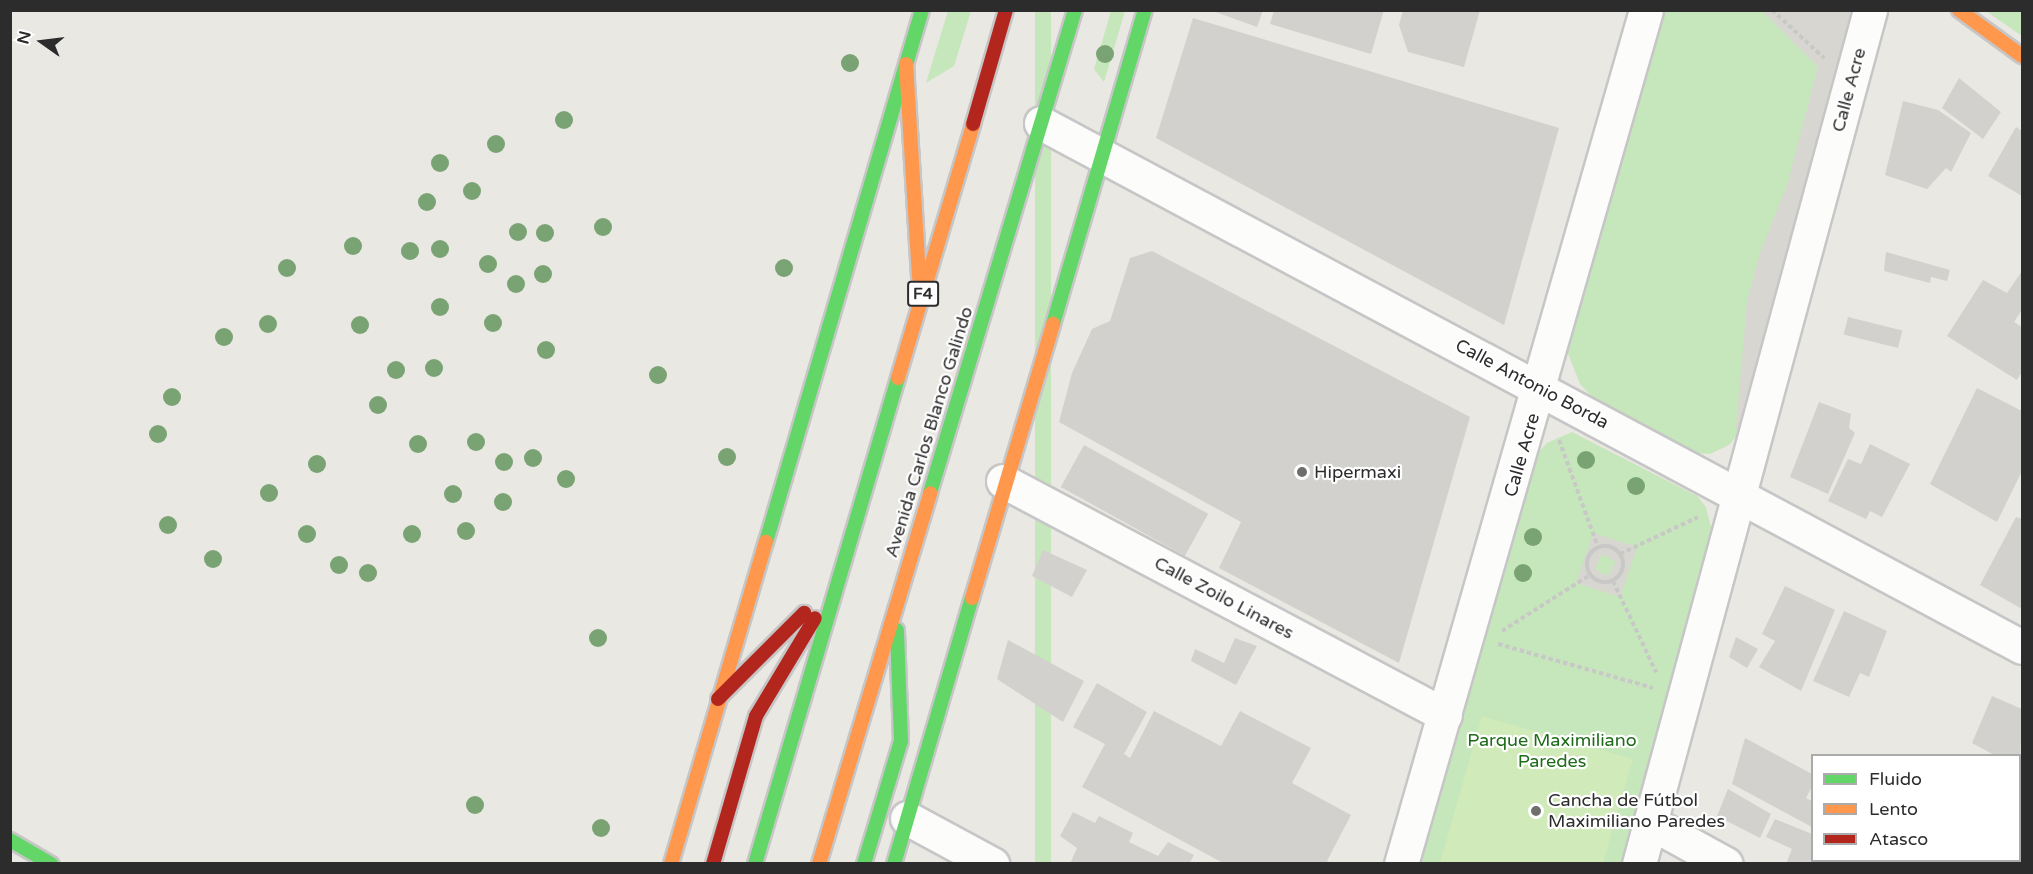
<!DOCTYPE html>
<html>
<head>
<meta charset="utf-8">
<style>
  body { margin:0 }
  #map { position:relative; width:2033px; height:874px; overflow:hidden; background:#eae8e2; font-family:"Varela Round",sans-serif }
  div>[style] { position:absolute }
  .green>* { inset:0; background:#c6e6bb; transform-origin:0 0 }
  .pitch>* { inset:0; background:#d0eab9 }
  .plaza>* { inset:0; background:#d8d6d0 }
  .building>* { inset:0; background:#d3d1cd; transform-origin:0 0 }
  .path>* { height:4px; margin-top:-2px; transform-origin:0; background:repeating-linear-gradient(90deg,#c8c8c7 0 4.5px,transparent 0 7.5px) }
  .path>.ring { margin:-2px; padding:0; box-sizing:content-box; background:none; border:4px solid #c8c8c7; border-radius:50% }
  .roads { filter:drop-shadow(2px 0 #c7c6c7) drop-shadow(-2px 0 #c7c6c7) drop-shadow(0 2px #c7c6c7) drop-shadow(0 -2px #c7c6c7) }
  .street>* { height:33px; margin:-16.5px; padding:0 16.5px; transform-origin:16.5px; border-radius:16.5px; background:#fcfcfb }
  .fast>* { height:14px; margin:-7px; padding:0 7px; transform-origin:7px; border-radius:7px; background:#63d668 }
  .slow>* { height:14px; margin:-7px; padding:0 7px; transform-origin:7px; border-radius:7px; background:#ff974d }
  .jam>* { height:14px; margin:-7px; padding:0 7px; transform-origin:7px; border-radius:7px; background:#b3261e }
  .trees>* { width:18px; height:18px; margin:-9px; border-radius:50%; background:#7aa374 }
  .dots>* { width:16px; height:16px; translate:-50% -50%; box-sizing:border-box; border:3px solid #fff; border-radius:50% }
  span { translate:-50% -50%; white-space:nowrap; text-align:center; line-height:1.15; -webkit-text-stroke:4.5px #fff; paint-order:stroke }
  .shield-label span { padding:2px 4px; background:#fff; border:2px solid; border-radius:4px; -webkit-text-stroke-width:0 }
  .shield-label { font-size:16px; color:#2c2c2c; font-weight:700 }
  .street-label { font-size:18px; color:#2c2c2c }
  .poi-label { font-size:18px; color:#2c2c2c }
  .left { translate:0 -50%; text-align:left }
  .park-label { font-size:18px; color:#1f6b1a }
  .frame { position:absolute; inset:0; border:12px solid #2c2c2c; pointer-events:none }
  .legend { position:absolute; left:1811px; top:754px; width:210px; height:108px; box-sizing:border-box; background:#fff; border:2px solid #ababab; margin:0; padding:8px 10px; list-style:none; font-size:18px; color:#2c2c2c }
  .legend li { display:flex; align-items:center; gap:12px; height:30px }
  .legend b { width:30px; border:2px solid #ababab }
  .north { position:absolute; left:12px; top:12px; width:60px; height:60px; -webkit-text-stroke:4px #fff; paint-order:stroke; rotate:284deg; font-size:16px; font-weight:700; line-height:24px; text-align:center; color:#2c2c2c }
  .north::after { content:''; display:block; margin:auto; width:21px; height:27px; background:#2c2c2c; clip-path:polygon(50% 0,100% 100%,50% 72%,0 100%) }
</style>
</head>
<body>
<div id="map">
  <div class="green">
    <i style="clip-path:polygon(948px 11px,971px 11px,954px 66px,926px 83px)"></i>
    <i style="left:1035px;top:11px;width:16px;height:890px"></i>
    <i style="clip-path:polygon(1111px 11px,1125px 11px,1104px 82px,1094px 69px)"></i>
    <i style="clip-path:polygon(1659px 11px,1852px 12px,1832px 103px,1741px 430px,1729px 445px,1710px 454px,1693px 453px,1596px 401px,1580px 384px,1567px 351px)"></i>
    <i style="clip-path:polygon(1986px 11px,2022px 11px,2022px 36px)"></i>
    <i style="clip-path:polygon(1572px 432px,1697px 496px,1706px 507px,1713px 535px,1624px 863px,1416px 864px,1537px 454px,1547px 443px)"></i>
  </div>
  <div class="pitch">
    <i style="clip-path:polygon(1482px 716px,1633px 759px,1603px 863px,1440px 863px)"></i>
  </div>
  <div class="plaza">
    <i style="clip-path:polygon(1762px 11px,1852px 12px,1832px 103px,1741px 430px,1736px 428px,1747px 302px,1760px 253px,1788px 182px,1818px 67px)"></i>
    <i style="clip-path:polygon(evenodd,1593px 533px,1637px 547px,1620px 597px,1576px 583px,1593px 533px,1602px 554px,1616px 562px,1607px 576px,1595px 569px,1602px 554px)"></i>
  </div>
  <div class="building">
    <i style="clip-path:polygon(1210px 10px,1263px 10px,1257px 27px)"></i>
    <i style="clip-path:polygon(1274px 10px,1384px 10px,1371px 54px,1270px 24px)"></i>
    <i style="clip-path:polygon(1403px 10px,1480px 10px,1464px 67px,1408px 52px,1399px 25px)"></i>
    <i style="clip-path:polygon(1193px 18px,1559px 128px,1504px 325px,1156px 138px)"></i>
    <i style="clip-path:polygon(1959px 78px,2001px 112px,1983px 139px,1942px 108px)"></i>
    <i style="clip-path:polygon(1903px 101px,1938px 110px,1971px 133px,1951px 172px,1946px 168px,1927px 189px,1885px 175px)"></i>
    <i style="clip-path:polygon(2016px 127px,2022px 131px,2022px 196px,1988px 176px)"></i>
    <i style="clip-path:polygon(1152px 251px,1470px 417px,1399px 663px,1219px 568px,1241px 522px,1059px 422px,1072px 373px,1092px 329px,1110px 321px,1130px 258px)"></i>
    <i style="clip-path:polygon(1886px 252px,1950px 270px,1947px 281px,1931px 277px,1930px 283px,1884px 271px)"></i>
    <i style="clip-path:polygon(2022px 271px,2022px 310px,2014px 322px,2022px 327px,2022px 372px,2017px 380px,1947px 336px,1983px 280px,2007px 293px)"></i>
    <i style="left:1848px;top:317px;width:56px;height:18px;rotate:14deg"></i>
    <i style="clip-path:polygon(1977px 388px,2022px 411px,2022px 471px,1997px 522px,1930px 484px)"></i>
    <i style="clip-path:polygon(1819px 402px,1851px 414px,1849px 428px,1855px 433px,1828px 494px,1790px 477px)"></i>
    <i style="clip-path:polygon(1870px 444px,1910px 464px,1882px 517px,1870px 511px,1866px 519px,1828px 501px,1848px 459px,1861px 464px)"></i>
    <i style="left:1084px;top:445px;width:142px;height:48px;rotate:29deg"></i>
    <i style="clip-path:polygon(2016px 517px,2022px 519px,2022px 609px,1980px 585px)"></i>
    <i style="clip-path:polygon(1043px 550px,1087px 570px,1072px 597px,1032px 576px)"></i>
    <i style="clip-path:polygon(1785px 586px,1835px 610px,1801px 691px,1759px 667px,1775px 641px,1762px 634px)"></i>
    <i style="clip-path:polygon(1844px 611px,1887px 631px,1869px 677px,1860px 673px,1849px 697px,1813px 681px)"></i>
    <i style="clip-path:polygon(1736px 637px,1758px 649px,1747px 668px,1729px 657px)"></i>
    <i style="clip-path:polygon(1235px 638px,1257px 646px,1236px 685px,1191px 661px,1195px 649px,1224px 663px)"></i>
    <i style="clip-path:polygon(1008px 640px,1084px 681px,1063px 722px,997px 679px)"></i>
    <i style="clip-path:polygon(1097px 683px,1147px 712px,1124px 754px,1130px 758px,1154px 711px,1221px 746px,1240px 711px,1311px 748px,1292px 783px,1351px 815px,1327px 861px,1331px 864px,1225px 864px,1082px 787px,1105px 744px,1073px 727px)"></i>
    <i style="clip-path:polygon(1992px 696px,2022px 709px,2020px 769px,2020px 756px,1996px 756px,1972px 743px)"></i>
    <i style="clip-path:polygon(1745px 738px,1812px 774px,1812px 787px,1806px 798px,1812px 801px,1812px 827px,1732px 784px)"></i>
    <i style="left:2020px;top:783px;width:2px;height:30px;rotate:27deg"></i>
    <i style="clip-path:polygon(1728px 789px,1771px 814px,1760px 838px,1717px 816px)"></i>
    <i style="clip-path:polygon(1073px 812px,1095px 823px,1099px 816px,1133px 833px,1129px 842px,1158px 856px,1168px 842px,1194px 855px,1189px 864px,1070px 864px,1077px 848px,1060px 836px)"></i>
    <i style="clip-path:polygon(1775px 819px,1812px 834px,1811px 864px,1786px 864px,1792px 849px,1766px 837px)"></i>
  </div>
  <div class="path">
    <i style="left:1772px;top:10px;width:71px;rotate:42.7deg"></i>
    <i style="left:1559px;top:440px;width:114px;rotate:70deg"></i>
    <i class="ring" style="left:1587px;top:546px;width:32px;height:32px"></i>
    <i style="left:1620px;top:554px;width:86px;rotate:-25.4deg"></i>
    <i style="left:1613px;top:581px;width:101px;rotate:64.7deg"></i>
    <i style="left:1502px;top:631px;width:104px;rotate:-32.5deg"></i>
    <i style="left:1498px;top:644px;width:161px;rotate:15.8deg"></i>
  </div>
  <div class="roads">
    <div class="street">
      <i style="left:1041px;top:123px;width:1112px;rotate:28.11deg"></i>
      <i style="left:1003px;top:481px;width:500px;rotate:27.9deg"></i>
      <i style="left:907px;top:818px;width:97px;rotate:28.4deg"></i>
      <i style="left:1651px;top:823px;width:85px;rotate:28.7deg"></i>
      <i style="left:1401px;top:864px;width:888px;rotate:-73.99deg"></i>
      <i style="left:1639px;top:864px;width:885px;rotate:-74.86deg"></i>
    </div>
    <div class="fast">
      <i style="left:1053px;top:324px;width:327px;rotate:-73.7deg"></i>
      <i style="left:930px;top:493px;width:504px;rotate:-73.29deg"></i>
      <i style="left:766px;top:542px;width:554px;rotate:-73.66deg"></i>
      <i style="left:10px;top:840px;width:48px;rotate:30.3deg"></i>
      <i style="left:755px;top:864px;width:507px;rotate:-73.6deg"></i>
      <i style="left:864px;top:864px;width:128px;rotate:-73.3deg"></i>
      <i style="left:901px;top:741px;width:111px;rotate:-92.1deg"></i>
      <i style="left:894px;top:864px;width:277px;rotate:-73.7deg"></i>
    </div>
    <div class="slow">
      <i style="left:1959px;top:10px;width:78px;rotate:36.1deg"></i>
      <i style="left:906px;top:64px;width:214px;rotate:86.5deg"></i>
      <i style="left:898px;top:378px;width:265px;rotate:-73.5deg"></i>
      <i style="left:972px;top:598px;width:286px;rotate:-73.5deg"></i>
      <i style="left:671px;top:864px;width:336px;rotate:-73.6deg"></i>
      <i style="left:819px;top:864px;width:387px;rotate:-73.3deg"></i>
    </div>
    <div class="jam">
      <i style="left:973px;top:124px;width:119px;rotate:-73.9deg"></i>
      <i style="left:718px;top:699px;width:122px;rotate:-45deg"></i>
      <i style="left:713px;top:864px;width:154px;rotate:-73.8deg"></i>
      <i style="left:756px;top:716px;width:114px;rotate:-59deg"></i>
    </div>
  </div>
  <div class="trees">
    <i style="left:1105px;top:54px"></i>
    <i style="left:850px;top:63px"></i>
    <i style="left:564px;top:120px"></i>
    <i style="left:496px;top:144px"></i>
    <i style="left:440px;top:163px"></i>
    <i style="left:472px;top:191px"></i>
    <i style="left:427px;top:202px"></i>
    <i style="left:603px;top:227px"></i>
    <i style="left:518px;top:232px"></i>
    <i style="left:545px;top:233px"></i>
    <i style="left:353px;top:246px"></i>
    <i style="left:440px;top:249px"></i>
    <i style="left:410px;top:251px"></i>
    <i style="left:488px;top:264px"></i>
    <i style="left:287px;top:268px"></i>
    <i style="left:784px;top:268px"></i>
    <i style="left:543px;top:274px"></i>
    <i style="left:516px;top:284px"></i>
    <i style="left:440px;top:307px"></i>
    <i style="left:493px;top:323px"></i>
    <i style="left:268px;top:324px"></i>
    <i style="left:360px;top:325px"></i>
    <i style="left:224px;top:337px"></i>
    <i style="left:546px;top:350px"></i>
    <i style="left:434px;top:368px"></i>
    <i style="left:396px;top:370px"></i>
    <i style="left:658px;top:375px"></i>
    <i style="left:172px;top:397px"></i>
    <i style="left:378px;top:405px"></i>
    <i style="left:158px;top:434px"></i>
    <i style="left:476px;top:442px"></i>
    <i style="left:418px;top:444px"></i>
    <i style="left:727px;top:457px"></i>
    <i style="left:533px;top:458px"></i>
    <i style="left:1586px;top:460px"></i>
    <i style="left:504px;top:462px"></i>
    <i style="left:317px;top:464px"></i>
    <i style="left:566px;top:479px"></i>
    <i style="left:1636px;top:486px"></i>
    <i style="left:269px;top:493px"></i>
    <i style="left:453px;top:494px"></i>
    <i style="left:503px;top:502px"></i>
    <i style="left:168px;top:525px"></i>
    <i style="left:466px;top:531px"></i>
    <i style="left:307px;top:534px"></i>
    <i style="left:412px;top:534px"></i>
    <i style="left:1533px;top:537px"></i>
    <i style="left:213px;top:559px"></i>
    <i style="left:339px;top:565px"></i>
    <i style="left:368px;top:573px"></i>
    <i style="left:1523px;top:573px"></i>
    <i style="left:598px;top:638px"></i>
    <i style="left:475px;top:805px"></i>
    <i style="left:601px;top:828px"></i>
  </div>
  <div class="dots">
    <i style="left:1302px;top:472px;background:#6e6e6c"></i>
    <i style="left:1536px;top:811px;background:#6e6e6c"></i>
  </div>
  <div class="shield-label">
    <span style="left:923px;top:294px">F4</span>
  </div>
  <div class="street-label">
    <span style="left:1849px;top:90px;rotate:-75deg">Calle Acre</span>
    <span style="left:1532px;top:384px;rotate:28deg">Calle Antonio Borda</span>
    <span style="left:929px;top:432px;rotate:-73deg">Avenida Carlos Blanco Galindo</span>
    <span style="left:1522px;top:455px;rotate:-74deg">Calle Acre</span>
    <span style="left:1224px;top:598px;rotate:28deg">Calle Zoilo Linares</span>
  </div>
  <div class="poi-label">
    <span class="left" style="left:1314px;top:472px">Hipermaxi</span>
    <span class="left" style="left:1548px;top:811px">Cancha de Fútbol<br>Maximiliano Paredes</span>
  </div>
  <div class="park-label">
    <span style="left:1552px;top:751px">Parque Maximiliano<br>Paredes</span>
  </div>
  <div class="frame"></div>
  <ul class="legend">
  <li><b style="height:8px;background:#63d668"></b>Fluido</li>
  <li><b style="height:8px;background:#ff974d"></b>Lento</li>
  <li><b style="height:8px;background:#b3261e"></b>Atasco</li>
  </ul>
  <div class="north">N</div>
</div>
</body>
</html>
